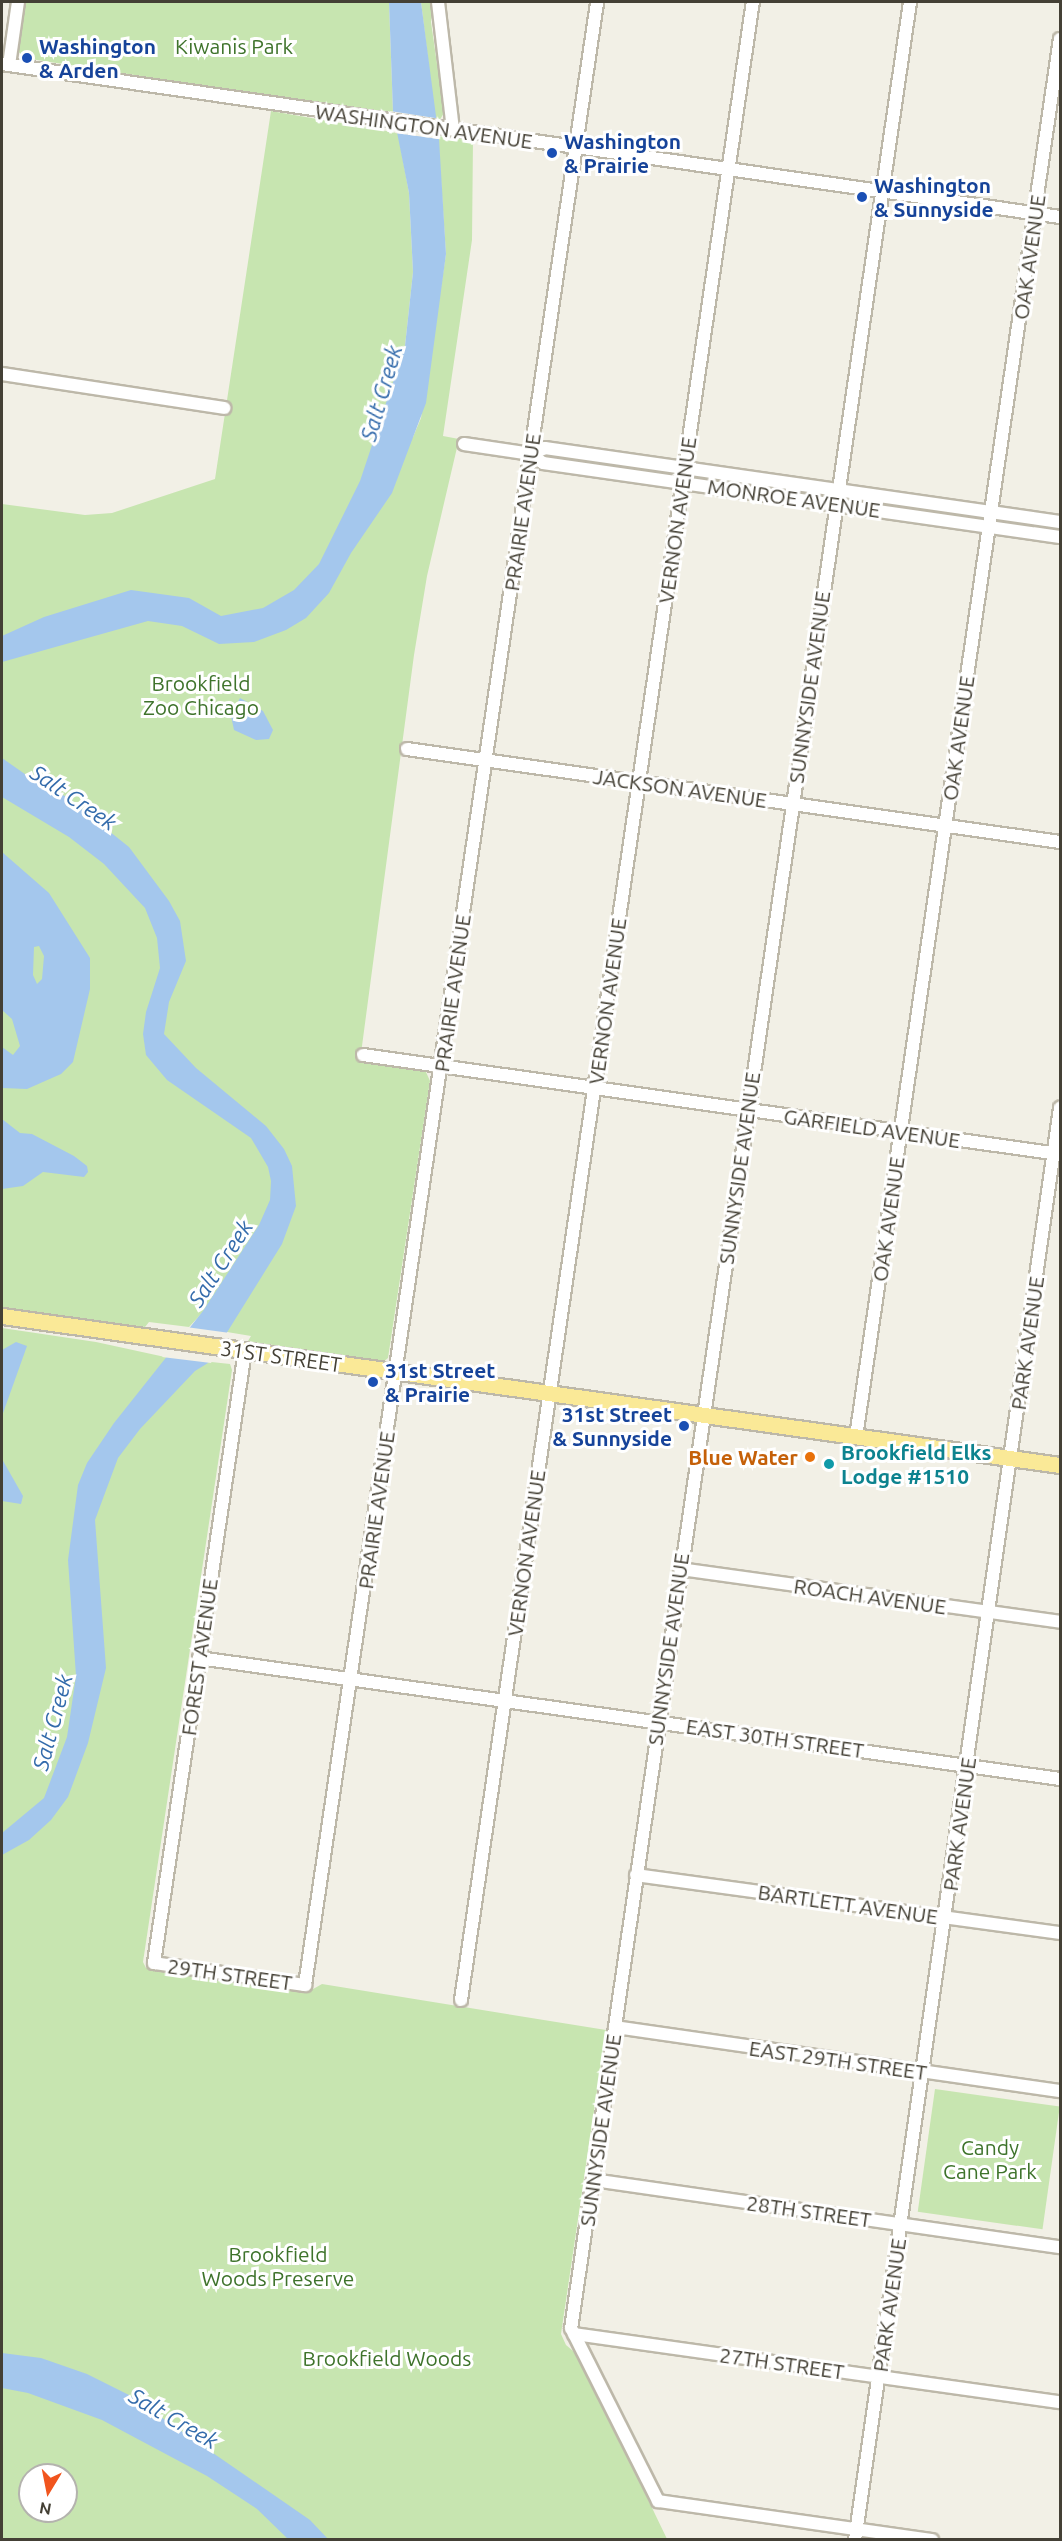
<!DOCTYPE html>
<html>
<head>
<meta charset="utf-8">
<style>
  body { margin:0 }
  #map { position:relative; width:1062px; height:2541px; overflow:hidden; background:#f2f0e6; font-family:Ubuntu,sans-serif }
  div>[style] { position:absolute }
  .green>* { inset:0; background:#c7e5b0; transform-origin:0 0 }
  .water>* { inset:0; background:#a4c7ed }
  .pier>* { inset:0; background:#f2f0e6 }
  .roads { filter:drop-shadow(2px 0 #bdb8a9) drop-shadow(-2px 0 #bdb8a9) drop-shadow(0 2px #bdb8a9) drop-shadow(0 -2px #bdb8a9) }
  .minor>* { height:12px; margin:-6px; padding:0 6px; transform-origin:6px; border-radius:6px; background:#fff }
  .major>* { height:15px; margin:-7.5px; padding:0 7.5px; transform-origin:7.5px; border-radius:7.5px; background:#fae997 }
  .dots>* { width:16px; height:16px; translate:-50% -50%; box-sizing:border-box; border:3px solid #fff; border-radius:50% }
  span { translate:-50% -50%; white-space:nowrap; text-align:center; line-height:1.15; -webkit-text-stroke:6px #fff; paint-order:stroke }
  .transit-label { font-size:21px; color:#164399; font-weight:700 }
  .left { translate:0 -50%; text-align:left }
  .right { translate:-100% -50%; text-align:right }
  .park-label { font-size:21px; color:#3e732b }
  .street-label { font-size:21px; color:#444035 }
  .culture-label { font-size:21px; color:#0d838f; font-weight:700 }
  .food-label { font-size:21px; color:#c56008; font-weight:700 }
  .water-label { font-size:22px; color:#336bab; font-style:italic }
  .frame { position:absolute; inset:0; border:3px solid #444035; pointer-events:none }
  .north { position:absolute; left:18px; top:2463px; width:60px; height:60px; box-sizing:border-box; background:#fff; border:2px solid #b4b3ae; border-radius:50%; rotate:190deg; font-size:16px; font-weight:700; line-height:24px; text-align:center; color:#444035 }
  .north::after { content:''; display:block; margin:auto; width:21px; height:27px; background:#f1551e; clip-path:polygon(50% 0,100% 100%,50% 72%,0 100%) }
</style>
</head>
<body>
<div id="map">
  <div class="green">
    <i style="clip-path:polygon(22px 2px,389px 2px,393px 112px,380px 110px,381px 113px,24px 58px,17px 50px)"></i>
    <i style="clip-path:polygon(421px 2px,434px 2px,431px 22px,444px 113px,439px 121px,435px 117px)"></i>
    <i style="clip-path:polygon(271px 111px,398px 133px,409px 193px,413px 272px,405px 346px,380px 430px,413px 437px,421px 418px,446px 254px,438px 136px,473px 140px,472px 240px,443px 436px,459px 439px,427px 576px,414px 655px,360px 1061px,426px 1072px,430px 1081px,388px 1358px,383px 1362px,248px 1341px,251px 1336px,227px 1332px,203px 1312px,189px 1327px,149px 1322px,145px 1327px,2px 1308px,2px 504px,85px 515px,112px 513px,215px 479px)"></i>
    <i style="clip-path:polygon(evenodd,2px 1328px,96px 1342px,165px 1357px,230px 1364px,232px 1370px,143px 1962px,146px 1968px,306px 1993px,322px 1984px,606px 2030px,561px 2334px,566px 2345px,579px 2356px,667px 2539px,2px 2540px,2px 1328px,30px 2475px,66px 2475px,66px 2511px,30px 2511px,30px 2475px)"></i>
    <i style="left:935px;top:2089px;width:126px;height:124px;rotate:8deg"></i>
  </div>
  <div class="water">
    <i style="clip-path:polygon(389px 2px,421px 2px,439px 139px,446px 254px,426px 403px,392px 493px,351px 553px,329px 593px,306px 618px,286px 630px,254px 642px,219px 644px,182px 626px,148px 621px,2px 662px,2px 636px,44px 617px,131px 590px,189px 598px,221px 616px,263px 608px,294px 590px,319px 564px,360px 481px,405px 346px,413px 272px,409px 193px,393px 112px)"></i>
    <i style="clip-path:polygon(240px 698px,263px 711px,273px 730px,269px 739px,256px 740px,234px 730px,231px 716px)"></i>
    <i style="clip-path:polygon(2px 758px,42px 786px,65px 796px,129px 847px,169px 901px,180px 921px,186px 961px,169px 1002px,164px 1034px,196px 1068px,266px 1126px,284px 1149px,292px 1166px,296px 1206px,282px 1244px,208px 1363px,195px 1371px,140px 1429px,118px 1458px,95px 1520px,106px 1668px,88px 1743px,68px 1797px,51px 1820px,29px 1840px,2px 1855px,2px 1833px,44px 1798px,67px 1737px,76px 1676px,68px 1560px,78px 1485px,87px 1463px,114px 1423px,203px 1311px,259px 1225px,270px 1200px,271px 1181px,268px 1167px,251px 1138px,167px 1080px,146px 1055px,143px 1034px,146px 1012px,160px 968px,157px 938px,145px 908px,104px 864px,69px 837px,2px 797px)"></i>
    <i style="clip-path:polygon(evenodd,2px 852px,49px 893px,90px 958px,90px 989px,73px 1062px,61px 1074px,27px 1089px,2px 1088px,2px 1047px,13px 1055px,20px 1046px,12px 1019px,2px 1010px,2px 852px,39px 946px,44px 956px,42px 979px,37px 984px,33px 975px,34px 947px,39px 946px)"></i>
    <i style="clip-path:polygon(2px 1119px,20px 1133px,32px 1134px,74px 1156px,87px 1166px,88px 1172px,84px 1177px,43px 1172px,23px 1186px,2px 1189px)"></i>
    <i style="clip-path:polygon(16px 1342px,27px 1346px,2px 1416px,2px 1350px)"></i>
    <i style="clip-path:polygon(2px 1459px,23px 1496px,21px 1504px,2px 1501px)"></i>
    <i style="clip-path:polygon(2px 2353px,41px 2358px,87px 2374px,129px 2395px,310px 2520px,328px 2539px,288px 2539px,257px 2509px,207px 2476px,102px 2420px,28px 2393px,2px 2388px)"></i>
  </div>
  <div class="pier">
    <i style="clip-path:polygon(390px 111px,435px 118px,439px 139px,395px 133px)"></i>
    <i style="clip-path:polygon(186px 1327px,230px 1333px,211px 1363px,162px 1357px)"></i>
  </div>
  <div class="roads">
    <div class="minor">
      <i style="left:438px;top:2px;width:129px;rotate:83.3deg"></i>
      <i style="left:910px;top:2px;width:2351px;rotate:98.29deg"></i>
      <i style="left:571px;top:2328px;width:194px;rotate:63.3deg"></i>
      <i style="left:658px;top:2501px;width:277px;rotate:8.1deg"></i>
      <i style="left:2px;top:64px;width:1069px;rotate:8.23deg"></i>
      <i style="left:9px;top:65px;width:64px;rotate:-81.9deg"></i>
      <i style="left:2px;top:374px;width:225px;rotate:8.7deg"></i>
      <i style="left:464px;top:444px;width:68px;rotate:8.5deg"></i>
      <i style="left:531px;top:454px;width:15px;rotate:37deg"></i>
      <i style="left:543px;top:463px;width:522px;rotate:8.15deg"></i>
      <i style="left:531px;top:454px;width:15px;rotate:-23deg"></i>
      <i style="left:545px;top:448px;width:520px;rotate:8.18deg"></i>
      <i style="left:407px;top:749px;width:660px;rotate:8.11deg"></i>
      <i style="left:363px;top:1055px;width:703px;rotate:8.1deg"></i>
      <i style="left:245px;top:1351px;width:619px;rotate:98.46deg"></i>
      <i style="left:154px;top:1963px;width:153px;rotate:8.3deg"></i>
      <i style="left:305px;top:1985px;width:2004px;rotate:-81.62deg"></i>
      <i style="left:856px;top:1437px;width:1413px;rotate:-81.7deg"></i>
      <i style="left:680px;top:1569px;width:384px;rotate:7.9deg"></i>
      <i style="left:199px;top:1658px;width:869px;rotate:8deg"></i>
      <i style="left:636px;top:1875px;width:428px;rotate:7.8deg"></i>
      <i style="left:461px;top:2000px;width:2019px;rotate:-81.69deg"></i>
      <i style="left:615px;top:2027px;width:450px;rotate:8.2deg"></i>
      <i style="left:593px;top:2180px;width:472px;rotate:8.2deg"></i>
      <i style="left:574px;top:2334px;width:491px;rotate:8deg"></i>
      <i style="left:855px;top:2540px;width:1447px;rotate:-81.85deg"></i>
    </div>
    <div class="major">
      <i style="left:2px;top:1316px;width:1068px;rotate:8.02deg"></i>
    </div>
  </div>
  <div class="dots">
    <i style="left:27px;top:58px;background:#1a4fb4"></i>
    <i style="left:552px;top:153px;background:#1a4fb4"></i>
    <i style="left:862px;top:197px;background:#1a4fb4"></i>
    <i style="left:373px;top:1382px;background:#1a4fb4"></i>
    <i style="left:684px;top:1426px;background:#1a4fb4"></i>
    <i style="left:810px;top:1457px;background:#e8710a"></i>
    <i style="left:829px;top:1464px;background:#0f9aa8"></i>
  </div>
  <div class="transit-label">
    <span class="left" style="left:39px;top:58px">Washington<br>&amp; Arden</span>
    <span class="left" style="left:564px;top:153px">Washington<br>&amp; Prairie</span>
    <span class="left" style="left:874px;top:197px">Washington<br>&amp; Sunnyside</span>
    <span class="left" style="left:385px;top:1382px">31st Street<br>&amp; Prairie</span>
    <span class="right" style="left:672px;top:1426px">31st Street<br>&amp; Sunnyside</span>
  </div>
  <div class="park-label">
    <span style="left:234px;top:46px">Kiwanis Park</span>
    <span style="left:201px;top:695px">Brookfield<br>Zoo Chicago</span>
    <span style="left:990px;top:2159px">Candy<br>Cane Park</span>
    <span style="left:278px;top:2266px">Brookfield<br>Woods Preserve</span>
    <span style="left:387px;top:2358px">Brookfield Woods</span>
  </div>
  <div class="street-label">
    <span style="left:424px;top:126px;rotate:8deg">WASHINGTON AVENUE</span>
    <span style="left:1029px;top:257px;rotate:-82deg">OAK AVENUE</span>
    <span style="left:794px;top:498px;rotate:8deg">MONROE AVENUE</span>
    <span style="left:522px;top:512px;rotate:-82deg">PRAIRIE AVENUE</span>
    <span style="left:677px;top:520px;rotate:-82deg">VERNON AVENUE</span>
    <span style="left:809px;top:687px;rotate:-82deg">SUNNYSIDE AVENUE</span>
    <span style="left:958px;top:738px;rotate:-82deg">OAK AVENUE</span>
    <span style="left:680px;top:788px;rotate:8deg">JACKSON AVENUE</span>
    <span style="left:452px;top:993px;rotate:-82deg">PRAIRIE AVENUE</span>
    <span style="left:607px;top:1001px;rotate:-82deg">VERNON AVENUE</span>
    <span style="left:872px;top:1128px;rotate:8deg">GARFIELD AVENUE</span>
    <span style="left:739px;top:1168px;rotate:-82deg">SUNNYSIDE AVENUE</span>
    <span style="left:888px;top:1219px;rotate:-82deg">OAK AVENUE</span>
    <span style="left:1027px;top:1343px;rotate:-82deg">PARK AVENUE</span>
    <span style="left:281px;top:1356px;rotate:8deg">31ST STREET</span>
    <span style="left:376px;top:1510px;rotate:-82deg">PRAIRIE AVENUE</span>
    <span style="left:526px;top:1553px;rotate:-82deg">VERNON AVENUE</span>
    <span style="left:870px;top:1596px;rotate:8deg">ROACH AVENUE</span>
    <span style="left:668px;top:1649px;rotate:-82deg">SUNNYSIDE AVENUE</span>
    <span style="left:199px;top:1657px;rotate:-82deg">FOREST AVENUE</span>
    <span style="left:775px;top:1738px;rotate:8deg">EAST 30TH STREET</span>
    <span style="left:959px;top:1824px;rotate:-82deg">PARK AVENUE</span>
    <span style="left:848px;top:1904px;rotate:8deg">BARTLETT AVENUE</span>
    <span style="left:230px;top:1974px;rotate:8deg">29TH STREET</span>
    <span style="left:838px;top:2060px;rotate:8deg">EAST 29TH STREET</span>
    <span style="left:600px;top:2130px;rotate:-82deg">SUNNYSIDE AVENUE</span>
    <span style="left:809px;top:2211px;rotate:8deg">28TH STREET</span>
    <span style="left:889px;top:2305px;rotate:-82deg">PARK AVENUE</span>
    <span style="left:782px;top:2363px;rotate:8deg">27TH STREET</span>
  </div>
  <div class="culture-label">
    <span class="left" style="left:841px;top:1464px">Brookfield Elks<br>Lodge #1510</span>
  </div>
  <div class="food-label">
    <span class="right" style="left:798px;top:1457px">Blue Water</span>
  </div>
  <div class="water-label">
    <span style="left:381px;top:393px;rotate:-74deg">Salt Creek</span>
    <span style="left:74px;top:797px;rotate:34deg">Salt Creek</span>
    <span style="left:220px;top:1263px;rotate:-57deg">Salt Creek</span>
    <span style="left:52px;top:1722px;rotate:-75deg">Salt Creek</span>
    <span style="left:174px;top:2418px;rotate:30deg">Salt Creek</span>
  </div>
  <div class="frame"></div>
  <div class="north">N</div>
</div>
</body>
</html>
